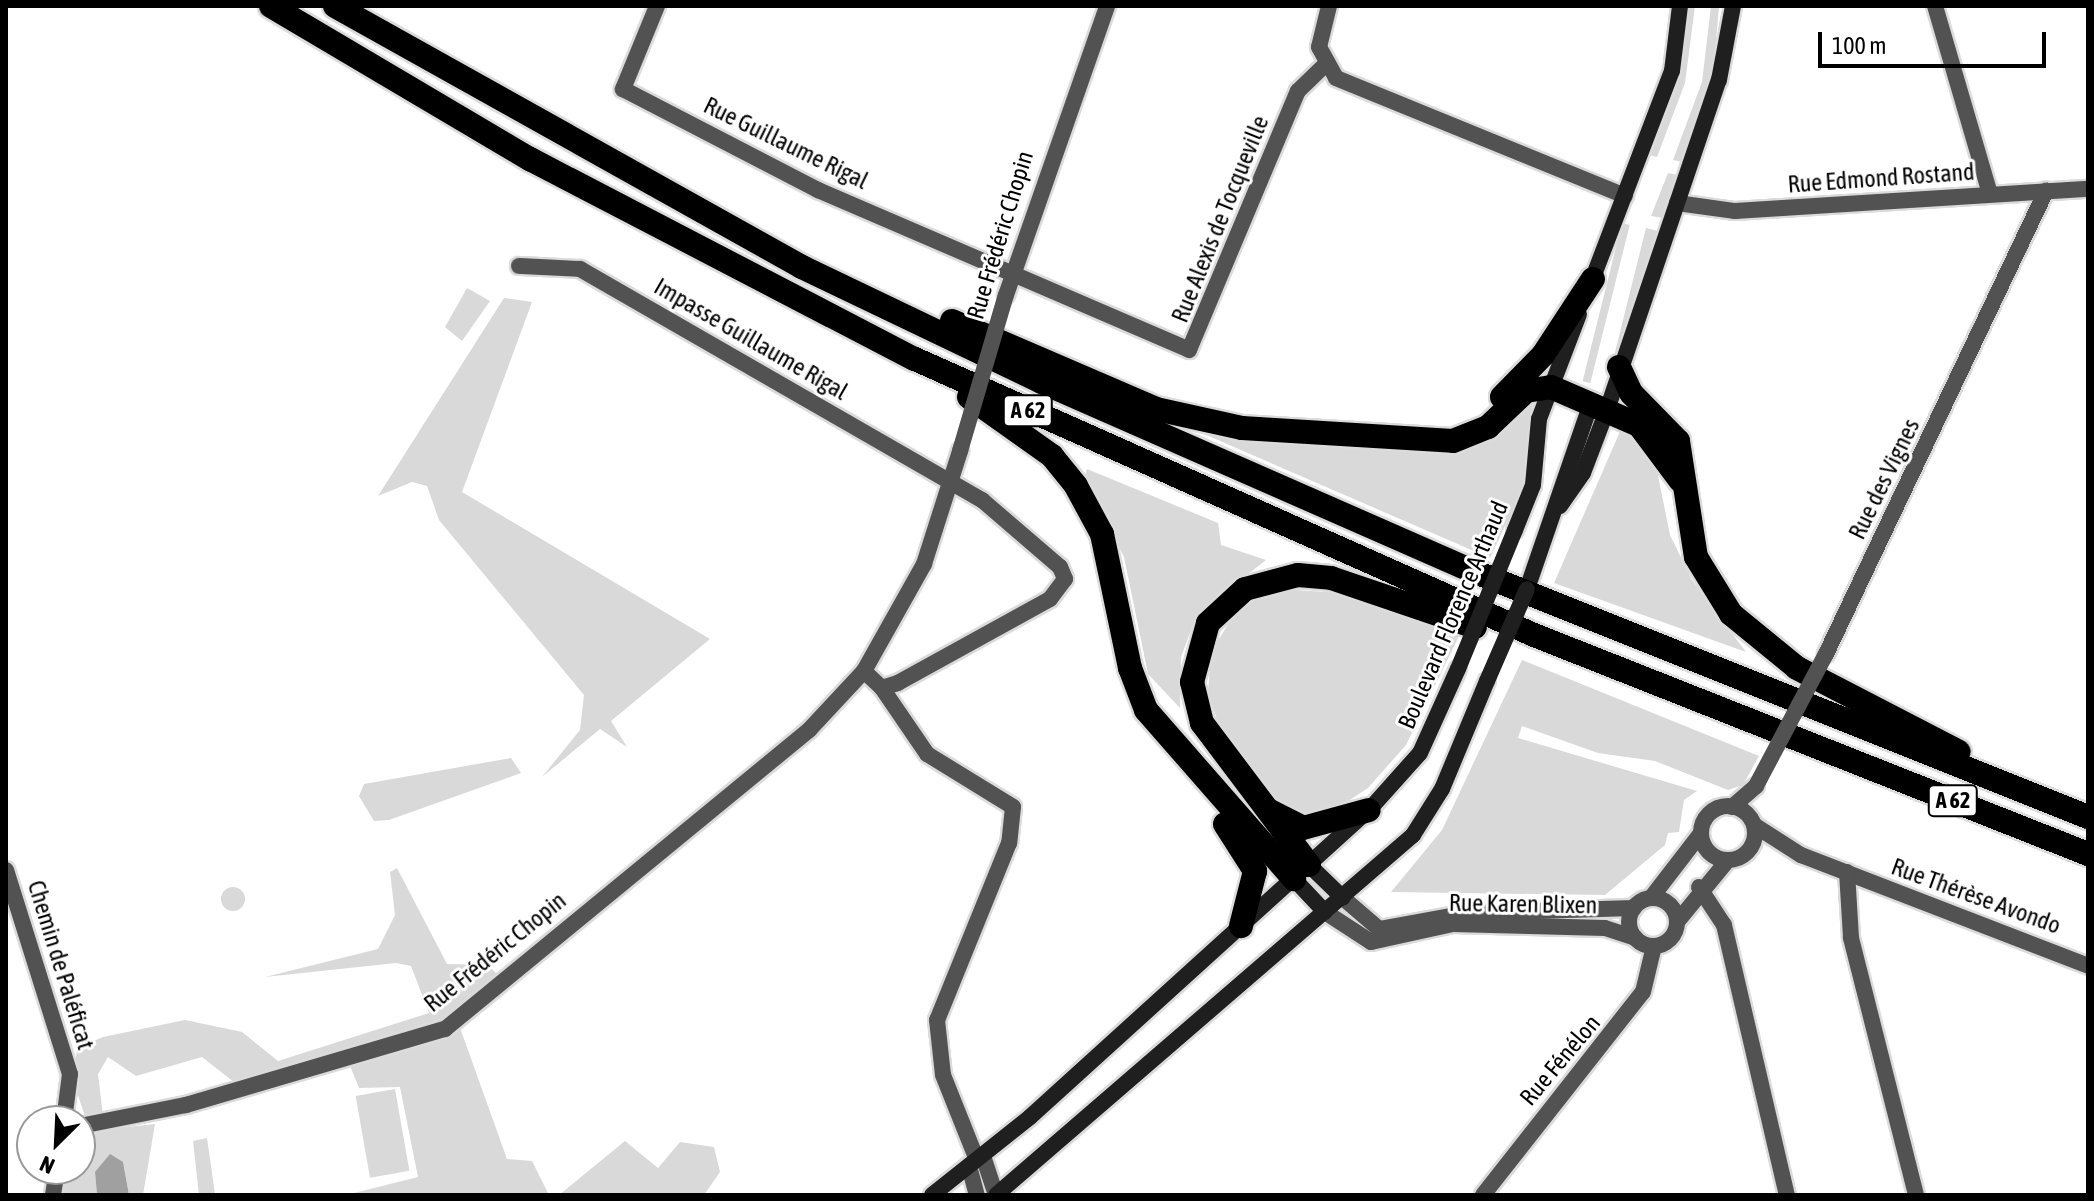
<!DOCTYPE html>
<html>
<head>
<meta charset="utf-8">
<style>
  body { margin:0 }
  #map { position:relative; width:2094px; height:1201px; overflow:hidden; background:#fff; font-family:"Asap Condensed",sans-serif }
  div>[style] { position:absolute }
  .green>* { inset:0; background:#d9d9d9; transform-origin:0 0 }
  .round { border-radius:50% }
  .water>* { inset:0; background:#a0a0a0 }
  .roads { filter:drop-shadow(2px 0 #dbdbdb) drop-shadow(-2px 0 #dbdbdb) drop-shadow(0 2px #dbdbdb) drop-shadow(0 -2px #dbdbdb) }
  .street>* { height:16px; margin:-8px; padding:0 8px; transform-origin:8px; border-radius:8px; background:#525252 }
  .street>.ring { margin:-8px; padding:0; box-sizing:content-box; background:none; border:16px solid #525252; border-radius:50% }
  .secondary>* { height:16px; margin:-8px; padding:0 8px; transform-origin:8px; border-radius:8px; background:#1f1f1f }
  .highway>* { height:24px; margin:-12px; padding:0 12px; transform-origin:12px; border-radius:12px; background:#000 }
  .street-bridge>* { height:16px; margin:-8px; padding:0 8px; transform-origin:8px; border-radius:8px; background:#525252 }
  .secondary-bridge>* { height:16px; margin:-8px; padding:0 8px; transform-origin:8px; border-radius:8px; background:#1f1f1f }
  span { translate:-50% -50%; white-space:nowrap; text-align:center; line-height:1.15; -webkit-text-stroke:6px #fff; paint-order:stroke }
  .shield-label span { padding:2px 6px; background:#fff; border:2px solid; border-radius:6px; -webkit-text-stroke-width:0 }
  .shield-label { font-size:22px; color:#000; font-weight:700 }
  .street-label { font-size:24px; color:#000 }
  .frame { position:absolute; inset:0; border:8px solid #000; pointer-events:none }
  .north { position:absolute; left:16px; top:1105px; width:80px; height:80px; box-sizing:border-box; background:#fff; border:2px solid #999; border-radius:50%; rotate:204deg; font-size:22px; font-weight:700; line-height:32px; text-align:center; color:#000 }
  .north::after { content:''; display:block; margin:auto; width:28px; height:36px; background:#000; clip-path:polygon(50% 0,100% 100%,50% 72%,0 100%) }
  .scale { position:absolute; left:1818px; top:32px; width:228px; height:36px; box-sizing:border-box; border:4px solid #000; border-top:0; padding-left:10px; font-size:24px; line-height:28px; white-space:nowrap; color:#000; -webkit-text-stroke:6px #fff; paint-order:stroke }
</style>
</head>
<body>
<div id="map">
  <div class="green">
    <i style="clip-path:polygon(1687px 6px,1695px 6px,1685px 83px,1657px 157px,1649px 155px,1678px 79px)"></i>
    <i style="clip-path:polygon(1711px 6px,1719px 6px,1714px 65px,1682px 162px,1673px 160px,1702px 82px)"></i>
    <i style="clip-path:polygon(1668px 173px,1678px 175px,1663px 218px,1651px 216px)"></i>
    <i style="left:1622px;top:223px;width:8px;height:163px;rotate:14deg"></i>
    <i style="left:1646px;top:228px;width:12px;height:168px;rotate:14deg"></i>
    <i style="clip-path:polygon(467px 288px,490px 301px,462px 341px,445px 327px)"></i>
    <i style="clip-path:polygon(504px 298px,532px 302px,462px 492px,710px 639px,611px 721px,627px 747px,600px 729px,542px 777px,580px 730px,584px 695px,439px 520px,427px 486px,412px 482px,378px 496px)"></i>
    <i style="clip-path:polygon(1539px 400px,1523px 487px,1490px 558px,1197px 431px,1434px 451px)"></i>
    <i style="clip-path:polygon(1622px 427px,1656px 466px,1670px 535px,1692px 580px,1746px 652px,1554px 583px)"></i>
    <i style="clip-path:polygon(1087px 469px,1218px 523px,1221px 545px,1266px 560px,1197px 614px,1181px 657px,1180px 708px,1148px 674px,1124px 557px,1084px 478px)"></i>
    <i style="clip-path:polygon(1296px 590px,1342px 593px,1460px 634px,1406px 745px,1368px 788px,1321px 819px,1285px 813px,1220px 729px,1208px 692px,1211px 652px,1233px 616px,1260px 597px)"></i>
    <i style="clip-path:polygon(1522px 660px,1759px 756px,1743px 785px,1728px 790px,1655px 761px,1598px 753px,1522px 726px,1518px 738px,1697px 791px,1684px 800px,1679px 832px,1668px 833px,1665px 845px,1605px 895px,1391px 892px,1442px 830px)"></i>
    <i style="clip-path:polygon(511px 758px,521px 773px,389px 820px,374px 821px,359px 796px,364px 784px)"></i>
    <i style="clip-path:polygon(397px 868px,447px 964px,488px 965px,499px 976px,454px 1015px,234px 1082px,202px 1057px,136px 1076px,108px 1057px,98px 1074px,103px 1116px,86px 1119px,73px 1081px,77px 1048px,103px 1037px,185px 1020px,242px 1032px,278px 1061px,429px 1013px,411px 966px,396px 963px,265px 977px,378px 949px,395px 915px,390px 872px)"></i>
    <i class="round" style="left:221px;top:887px;width:24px;height:24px"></i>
    <i style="clip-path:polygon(459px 1025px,507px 1159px,532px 1161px,549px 1195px,346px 1195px,418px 1177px,400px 1087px,359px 1088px,348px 1061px)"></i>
    <i style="left:395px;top:1089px;width:83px;height:40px;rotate:80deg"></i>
    <i style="clip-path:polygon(155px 1124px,143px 1195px,129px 1195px,123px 1162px,95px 1172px,97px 1195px,59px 1195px,62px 1169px,80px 1169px,80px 1132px)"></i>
    <i style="clip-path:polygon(207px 1138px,215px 1194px,215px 1195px,199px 1195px,193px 1141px)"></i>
    <i style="clip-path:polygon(625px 1141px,658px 1168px,680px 1142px,714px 1147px,720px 1172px,704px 1195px,559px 1195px)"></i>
  </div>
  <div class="water">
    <i style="clip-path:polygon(110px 1154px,123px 1162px,129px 1195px,97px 1195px,95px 1172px)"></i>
  </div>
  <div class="roads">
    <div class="street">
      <i style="left:657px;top:6px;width:90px;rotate:112.3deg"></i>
      <i style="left:623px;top:89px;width:220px;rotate:27.4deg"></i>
      <i style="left:818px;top:190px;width:404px;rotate:23.3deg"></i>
      <i style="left:1189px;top:350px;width:281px;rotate:-67.2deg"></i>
      <i style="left:1298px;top:91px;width:37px;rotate:-44deg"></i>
      <i style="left:1329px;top:6px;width:42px;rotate:103.7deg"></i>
      <i style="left:1319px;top:47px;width:35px;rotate:61deg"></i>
      <i style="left:1336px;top:78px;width:312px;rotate:22.2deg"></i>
      <i style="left:1935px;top:6px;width:196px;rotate:73.7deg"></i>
      <i style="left:1677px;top:203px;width:59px;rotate:7.9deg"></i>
      <i style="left:1735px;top:211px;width:354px;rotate:-3.6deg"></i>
      <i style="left:519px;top:266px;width:61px;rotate:2.8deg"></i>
      <i style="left:580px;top:269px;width:464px;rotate:29.9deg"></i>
      <i style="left:982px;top:500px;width:103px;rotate:40.7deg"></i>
      <i style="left:1060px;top:567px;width:13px;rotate:67deg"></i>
      <i style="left:1065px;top:579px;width:25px;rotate:127deg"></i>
      <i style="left:1050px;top:599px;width:174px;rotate:151.1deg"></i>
      <i style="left:898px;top:683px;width:17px;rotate:163deg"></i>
      <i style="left:882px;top:688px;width:25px;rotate:-137deg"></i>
      <i style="left:1006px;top:295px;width:306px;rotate:-70.7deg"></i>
      <i style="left:1826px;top:654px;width:513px;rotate:-64.58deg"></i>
      <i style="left:882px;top:688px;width:80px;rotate:55.7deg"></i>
      <i style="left:927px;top:754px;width:101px;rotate:31.6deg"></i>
      <i style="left:1013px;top:807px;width:36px;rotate:96deg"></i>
      <i style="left:1009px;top:843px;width:191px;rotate:112.1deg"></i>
      <i style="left:937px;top:1020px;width:55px;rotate:83.8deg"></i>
      <i style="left:943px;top:1075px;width:92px;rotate:68.2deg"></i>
      <i class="ring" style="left:1701px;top:806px;width:38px;height:38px"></i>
      <i style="left:1732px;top:807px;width:32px;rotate:-41deg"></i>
      <i style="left:1754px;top:825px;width:56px;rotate:32.6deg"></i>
      <i style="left:1801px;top:855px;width:308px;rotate:21.1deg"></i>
      <i style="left:6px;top:870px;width:214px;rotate:72.6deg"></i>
      <i style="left:70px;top:1074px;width:47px;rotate:97.3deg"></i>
      <i style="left:1847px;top:872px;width:66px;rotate:86.5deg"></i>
      <i style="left:1851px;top:938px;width:265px;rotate:75.8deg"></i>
      <i style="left:1699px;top:887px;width:45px;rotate:56.7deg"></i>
      <i style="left:1724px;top:925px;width:277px;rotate:76.9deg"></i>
      <i style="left:1343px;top:898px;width:48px;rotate:40.7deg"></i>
      <i style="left:1379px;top:929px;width:89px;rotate:-10.3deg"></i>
      <i style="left:1467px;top:913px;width:167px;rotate:-1.7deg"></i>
      <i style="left:1651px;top:898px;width:82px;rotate:-52.4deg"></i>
      <i class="ring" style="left:1629px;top:898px;width:32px;height:32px"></i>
      <i style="left:1325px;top:912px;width:55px;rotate:33.1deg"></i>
      <i style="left:1371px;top:942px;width:84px;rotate:-12.4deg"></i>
      <i style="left:1453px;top:924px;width:152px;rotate:1.5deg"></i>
      <i style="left:1605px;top:928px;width:32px;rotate:18deg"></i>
      <i style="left:1677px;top:922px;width:80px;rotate:-50.6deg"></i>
      <i style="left:80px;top:1126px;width:108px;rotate:-11.2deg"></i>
      <i style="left:186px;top:1105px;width:270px;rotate:-16.4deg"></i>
      <i style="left:445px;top:1029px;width:471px;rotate:-39.4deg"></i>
      <i style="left:809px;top:730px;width:81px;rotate:-47deg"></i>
      <i style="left:864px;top:671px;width:123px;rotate:-60.7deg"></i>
      <i style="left:924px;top:564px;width:119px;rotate:-72.3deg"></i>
      <i style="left:983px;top:1156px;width:41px;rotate:71.6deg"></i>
      <i style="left:969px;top:1166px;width:30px;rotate:75deg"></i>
      <i style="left:53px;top:1195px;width:26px;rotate:-81deg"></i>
      <i style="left:1483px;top:1195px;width:258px;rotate:-51.8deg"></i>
      <i style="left:1643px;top:992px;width:47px;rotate:-76.6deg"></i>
    </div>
    <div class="secondary">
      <i style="left:1589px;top:288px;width:232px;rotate:-69.1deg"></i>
      <i style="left:1672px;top:71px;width:65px;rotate:-83deg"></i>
      <i style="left:1560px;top:506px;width:40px;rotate:-55.1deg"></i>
      <i style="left:1583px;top:473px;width:67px;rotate:-69.1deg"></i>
      <i style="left:1607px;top:410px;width:348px;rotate:-71.3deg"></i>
      <i style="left:1719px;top:80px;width:75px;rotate:-79.3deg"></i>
      <i style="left:1515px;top:530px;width:48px;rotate:-68.2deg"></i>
      <i style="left:1533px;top:485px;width:66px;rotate:-84.8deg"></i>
      <i style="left:1539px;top:419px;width:112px;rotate:-69.1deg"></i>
      <i style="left:1527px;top:589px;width:197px;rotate:-71deg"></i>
      <i style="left:1309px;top:865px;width:47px;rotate:44.1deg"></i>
      <i style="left:1294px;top:879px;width:45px;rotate:46.8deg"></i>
      <i style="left:932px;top:1195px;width:125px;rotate:-38.5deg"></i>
      <i style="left:1030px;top:1117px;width:457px;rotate:-42.2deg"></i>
      <i style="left:1369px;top:810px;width:76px;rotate:-48.2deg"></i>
      <i style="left:1420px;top:753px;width:92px;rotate:-65.7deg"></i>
      <i style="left:996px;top:1195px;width:551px;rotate:-40.8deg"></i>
      <i style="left:1413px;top:835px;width:54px;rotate:-57.8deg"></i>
      <i style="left:1442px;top:789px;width:117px;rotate:-67.4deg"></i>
    </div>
    <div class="highway">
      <i style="left:271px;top:6px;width:301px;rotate:30.6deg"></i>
      <i style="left:530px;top:159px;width:434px;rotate:27.5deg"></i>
      <i style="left:915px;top:359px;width:678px;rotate:24.03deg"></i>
      <i style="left:1534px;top:635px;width:596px;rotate:21.57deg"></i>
      <i style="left:335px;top:6px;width:535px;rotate:29.2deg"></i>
      <i style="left:802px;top:267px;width:266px;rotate:25.6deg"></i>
      <i style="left:1042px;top:382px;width:471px;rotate:23.7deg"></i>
      <i style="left:1473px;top:571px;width:662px;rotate:21.8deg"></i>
      <i style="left:952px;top:321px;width:222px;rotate:23.3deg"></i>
      <i style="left:1156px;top:409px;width:88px;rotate:12.5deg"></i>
      <i style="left:1242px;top:428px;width:211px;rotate:3.5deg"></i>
      <i style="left:1453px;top:441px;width:38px;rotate:-22deg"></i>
      <i style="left:1488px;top:427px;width:52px;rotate:-43.5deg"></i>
      <i style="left:1526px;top:391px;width:25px;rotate:-9deg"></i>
      <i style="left:1551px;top:387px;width:96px;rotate:23.4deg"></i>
      <i style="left:1639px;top:425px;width:69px;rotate:53.3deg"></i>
      <i style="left:1619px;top:367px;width:29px;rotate:65deg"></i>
      <i style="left:1631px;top:393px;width:67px;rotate:45.6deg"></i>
      <i style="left:1678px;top:441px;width:117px;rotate:81.2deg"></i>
      <i style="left:1696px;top:557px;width:67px;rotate:58.4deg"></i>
      <i style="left:1731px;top:614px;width:85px;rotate:39.3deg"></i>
      <i style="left:1797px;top:668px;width:182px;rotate:27.4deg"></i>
      <i style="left:969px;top:397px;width:102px;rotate:35.4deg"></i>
      <i style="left:1052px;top:456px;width:38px;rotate:51deg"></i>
      <i style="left:1076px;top:486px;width:55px;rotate:61.6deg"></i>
      <i style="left:1102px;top:534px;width:137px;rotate:78.2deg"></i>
      <i style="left:1130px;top:668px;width:45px;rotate:69.1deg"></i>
      <i style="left:1146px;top:710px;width:225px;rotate:48.8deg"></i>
      <i style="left:1502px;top:397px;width:59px;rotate:-45.7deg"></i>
      <i style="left:1543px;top:355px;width:91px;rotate:-56.7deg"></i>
      <i style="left:1270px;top:811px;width:37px;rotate:27deg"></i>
      <i style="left:1303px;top:828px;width:68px;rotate:-15.3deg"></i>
      <i style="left:1225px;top:824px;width:56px;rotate:57.4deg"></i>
      <i style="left:1255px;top:871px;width:57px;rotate:104.3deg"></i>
      <i style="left:1309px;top:865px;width:178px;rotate:-127deg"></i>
      <i style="left:1202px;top:723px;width:42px;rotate:-103.7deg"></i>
      <i style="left:1192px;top:682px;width:61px;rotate:-74.8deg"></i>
      <i style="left:1208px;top:623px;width:50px;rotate:-42.6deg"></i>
      <i style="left:1245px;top:589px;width:55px;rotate:-14.8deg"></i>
      <i style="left:1298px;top:575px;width:33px;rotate:5deg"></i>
      <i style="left:1331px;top:578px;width:152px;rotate:18.8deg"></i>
    </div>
  </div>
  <div class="street-bridge">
    <i style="left:960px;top:451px;width:163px;rotate:-73.6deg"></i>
    <i style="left:1756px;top:786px;width:149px;rotate:-62.1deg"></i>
  </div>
  <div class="secondary-bridge">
    <i style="left:1458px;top:669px;width:150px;rotate:-67.7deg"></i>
    <i style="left:1487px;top:681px;width:100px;rotate:-66.5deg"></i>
  </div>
  <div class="shield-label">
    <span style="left:1028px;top:411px">A 62</span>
    <span style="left:1953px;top:801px">A 62</span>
  </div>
  <div class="street-label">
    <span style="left:786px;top:143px;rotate:26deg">Rue Guillaume Rigal</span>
    <span style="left:1881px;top:178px;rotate:-4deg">Rue Edmond Rostand</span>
    <span style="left:1220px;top:219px;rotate:-68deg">Rue Alexis de Tocqueville</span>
    <span style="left:1000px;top:235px;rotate:-73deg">Rue Frédéric Chopin</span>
    <span style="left:751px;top:339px;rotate:30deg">Impasse Guillaume Rigal</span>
    <span style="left:1884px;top:479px;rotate:-64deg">Rue des Vignes</span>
    <span style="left:1453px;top:615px;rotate:-67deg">Boulevard Florence Arthaud</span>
    <span style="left:1976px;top:896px;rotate:20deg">Rue Thérèse Avondo</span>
    <span style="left:1523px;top:904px;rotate:1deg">Rue Karen Blixen</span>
    <span style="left:495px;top:952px;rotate:-39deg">Rue Frédéric Chopin</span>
    <span style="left:61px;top:965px;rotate:73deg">Chemin de Paléficat</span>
    <span style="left:1560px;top:1060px;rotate:-50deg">Rue Fénélon</span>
  </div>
  <div class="frame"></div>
  <div class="north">N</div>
  <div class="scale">100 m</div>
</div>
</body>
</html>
